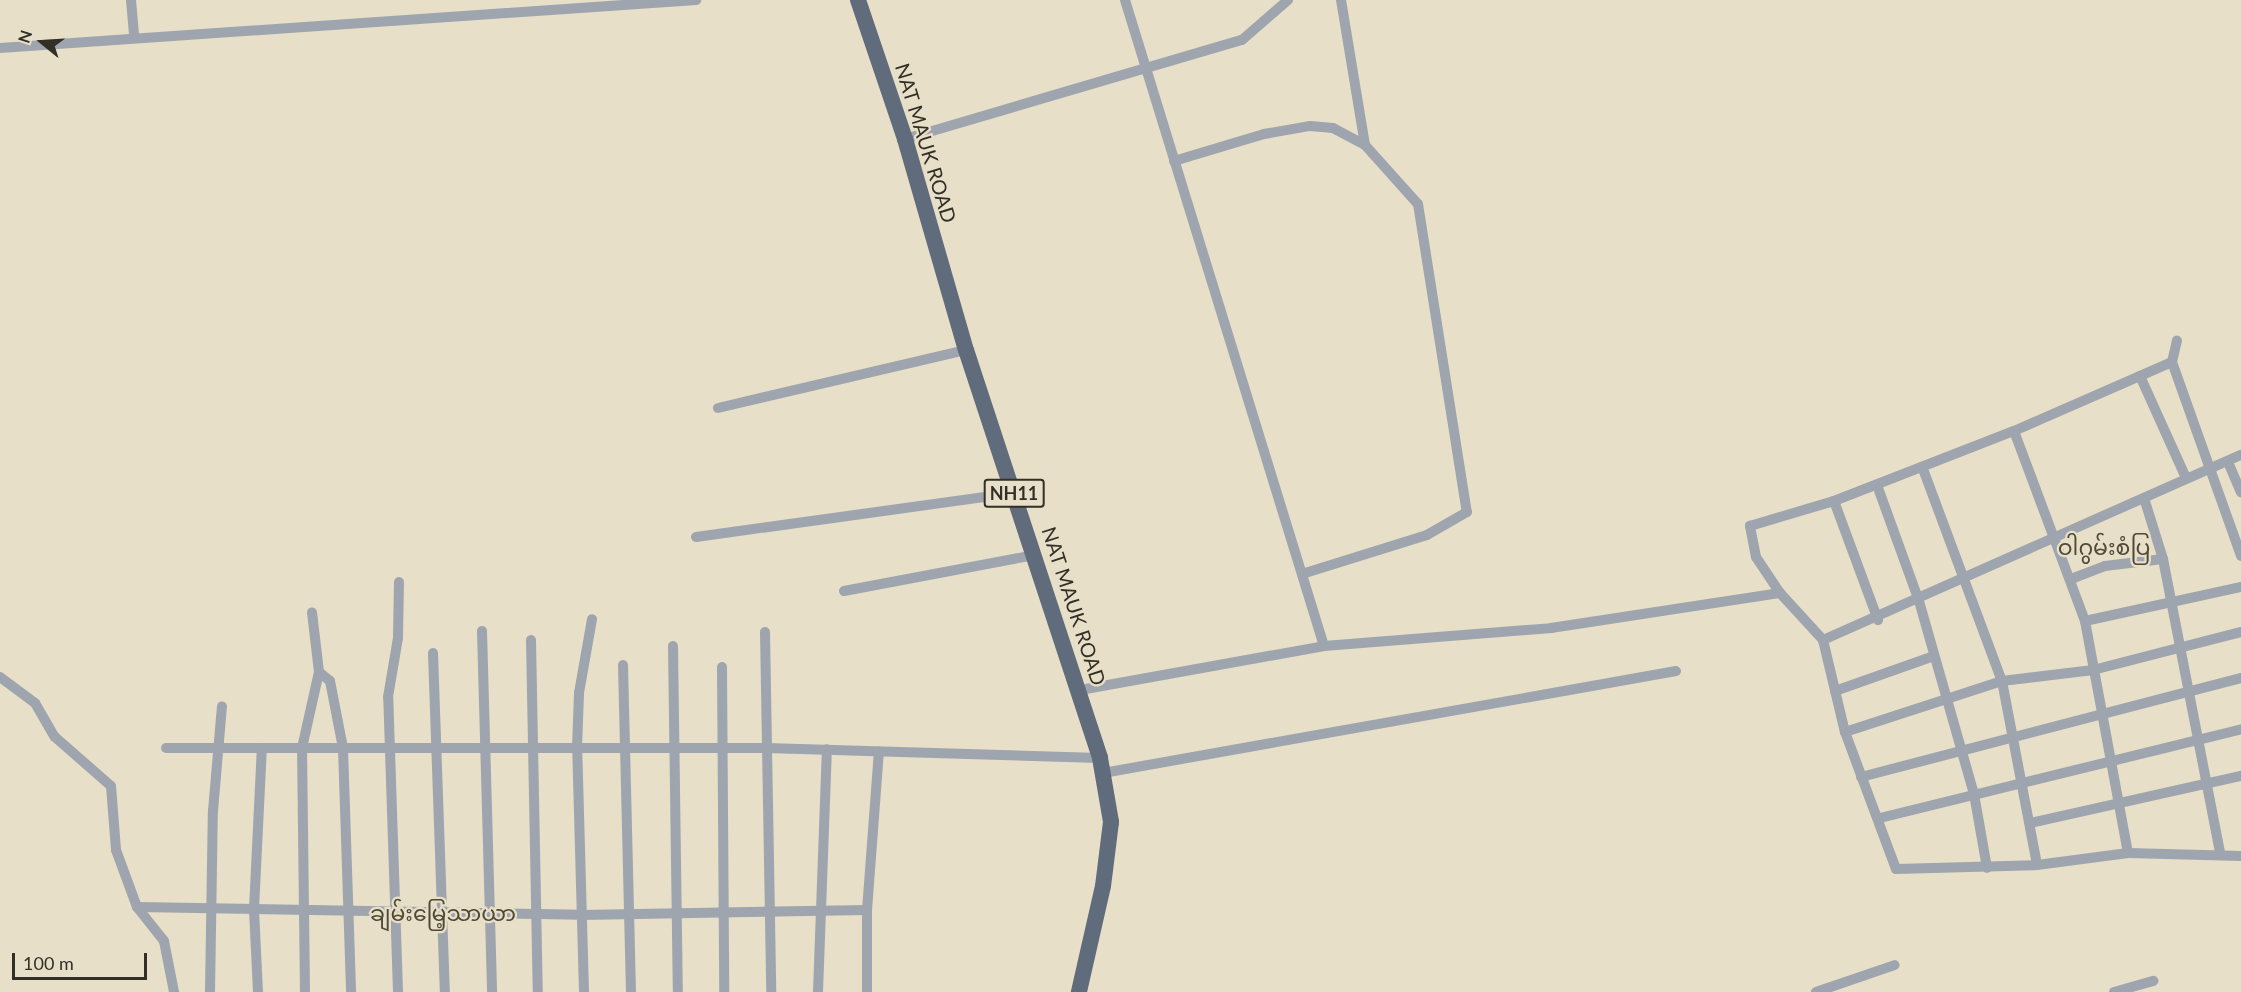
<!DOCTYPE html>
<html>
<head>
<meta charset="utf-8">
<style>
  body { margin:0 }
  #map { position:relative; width:2241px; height:992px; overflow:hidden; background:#e7dfc8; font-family:Lato,"Noto Sans Myanmar",sans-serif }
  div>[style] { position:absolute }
  .minor>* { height:10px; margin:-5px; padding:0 5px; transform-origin:5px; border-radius:5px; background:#9fa5ae }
  .trunk>* { height:16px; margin:-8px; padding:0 8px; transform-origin:8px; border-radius:8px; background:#606b7c }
  span { translate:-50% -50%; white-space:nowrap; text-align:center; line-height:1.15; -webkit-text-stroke:4.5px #e7dfc8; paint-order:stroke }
  .shield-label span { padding:2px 4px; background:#e7dfc8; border:2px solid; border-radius:4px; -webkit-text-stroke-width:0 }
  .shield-label { font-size:18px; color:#322f26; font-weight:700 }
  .street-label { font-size:20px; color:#322f26 }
  .quarter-label { font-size:22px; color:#4f4935 }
  .north { position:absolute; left:12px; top:12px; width:60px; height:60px; -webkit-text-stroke:4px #e7dfc8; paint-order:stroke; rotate:288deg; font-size:16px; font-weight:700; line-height:24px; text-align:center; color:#322f26 }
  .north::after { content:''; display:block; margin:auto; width:21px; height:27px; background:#322f26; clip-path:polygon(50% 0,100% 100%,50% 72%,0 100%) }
  .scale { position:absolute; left:12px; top:953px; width:135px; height:27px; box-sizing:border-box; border:3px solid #322f26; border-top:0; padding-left:8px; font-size:18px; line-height:21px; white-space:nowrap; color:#322f26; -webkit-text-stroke:4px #e7dfc8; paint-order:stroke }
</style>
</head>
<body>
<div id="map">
  <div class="minor">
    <i style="left:131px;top:0;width:38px;rotate:85deg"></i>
    <i style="left:1125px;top:0;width:676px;rotate:72.88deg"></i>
    <i style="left:1341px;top:0;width:147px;rotate:80.6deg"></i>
    <i style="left:0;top:48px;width:698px;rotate:-3.95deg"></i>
    <i style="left:905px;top:139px;width:351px;rotate:-16.4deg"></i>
    <i style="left:1242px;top:40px;width:61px;rotate:-41deg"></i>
    <i style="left:1174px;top:161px;width:94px;rotate:-16.7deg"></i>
    <i style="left:1264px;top:134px;width:47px;rotate:-9.9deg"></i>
    <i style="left:1310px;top:126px;width:23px;rotate:5deg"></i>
    <i style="left:1333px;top:128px;width:36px;rotate:28deg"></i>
    <i style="left:1365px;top:145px;width:79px;rotate:48.1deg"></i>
    <i style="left:1418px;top:204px;width:312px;rotate:81deg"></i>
    <i style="left:1467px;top:512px;width:46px;rotate:150.1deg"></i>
    <i style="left:1427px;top:535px;width:131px;rotate:162.7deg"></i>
    <i style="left:2172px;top:362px;width:206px;rotate:70.4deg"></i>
    <i style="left:2140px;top:376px;width:112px;rotate:65.7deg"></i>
    <i style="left:718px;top:408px;width:255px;rotate:-13.2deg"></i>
    <i style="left:2014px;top:431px;width:203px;rotate:69.5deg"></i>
    <i style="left:2085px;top:621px;width:236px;rotate:79.5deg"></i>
    <i style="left:2228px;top:462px;width:33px;rotate:67deg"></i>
    <i style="left:1923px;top:469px;width:226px;rotate:69.6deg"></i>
    <i style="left:2002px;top:681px;width:187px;rotate:79.2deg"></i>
    <i style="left:1877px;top:485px;width:123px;rotate:70.1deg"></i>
    <i style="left:1919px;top:601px;width:201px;rotate:74.1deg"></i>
    <i style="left:1974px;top:794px;width:75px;rotate:80deg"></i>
    <i style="left:2144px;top:498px;width:64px;rotate:72.7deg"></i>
    <i style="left:2163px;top:559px;width:298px;rotate:79deg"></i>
    <i style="left:1834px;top:501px;width:127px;rotate:69.7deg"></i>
    <i style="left:696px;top:537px;width:321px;rotate:-7.9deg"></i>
    <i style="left:2071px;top:579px;width:36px;rotate:-21deg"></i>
    <i style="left:2105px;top:566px;width:58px;rotate:-6.9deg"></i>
    <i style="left:844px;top:591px;width:194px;rotate:-10.7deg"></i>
    <i style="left:1780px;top:593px;width:43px;rotate:-123.7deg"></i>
    <i style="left:1756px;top:557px;width:32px;rotate:-101deg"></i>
    <i style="left:1750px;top:526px;width:88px;rotate:-16.6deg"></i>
    <i style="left:1834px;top:501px;width:193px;rotate:-21.3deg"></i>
    <i style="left:2014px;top:431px;width:172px;rotate:-23.6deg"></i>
    <i style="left:2172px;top:362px;width:22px;rotate:-77deg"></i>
    <i style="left:2085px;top:621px;width:160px;rotate:-12.3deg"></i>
    <i style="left:482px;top:631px;width:361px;rotate:88.4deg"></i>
    <i style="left:765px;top:632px;width:360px;rotate:89deg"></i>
    <i style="left:531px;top:640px;width:352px;rotate:88.9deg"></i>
    <i style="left:1823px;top:640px;width:457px;rotate:-23.9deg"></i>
    <i style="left:673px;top:646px;width:346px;rotate:89.2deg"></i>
    <i style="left:433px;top:653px;width:339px;rotate:88deg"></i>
    <i style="left:623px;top:665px;width:327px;rotate:88.6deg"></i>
    <i style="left:722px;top:667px;width:325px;rotate:89.6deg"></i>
    <i style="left:319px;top:672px;width:14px;rotate:39deg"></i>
    <i style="left:330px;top:681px;width:68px;rotate:79deg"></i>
    <i style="left:343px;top:748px;width:244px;rotate:88.1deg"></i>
    <i style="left:0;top:677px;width:44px;rotate:36.6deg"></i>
    <i style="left:35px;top:703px;width:39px;rotate:60deg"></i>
    <i style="left:55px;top:737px;width:74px;rotate:41.2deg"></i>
    <i style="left:111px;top:786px;width:64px;rotate:85.5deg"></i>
    <i style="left:116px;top:850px;width:61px;rotate:69.8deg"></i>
    <i style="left:137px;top:907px;width:43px;rotate:51.5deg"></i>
    <i style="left:164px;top:941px;width:52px;rotate:78.9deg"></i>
    <i style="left:1080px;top:690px;width:248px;rotate:-10.2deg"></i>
    <i style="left:1324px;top:646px;width:228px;rotate:-4.5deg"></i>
    <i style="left:1551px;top:628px;width:232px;rotate:-8.7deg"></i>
    <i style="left:1780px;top:593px;width:64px;rotate:47.5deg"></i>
    <i style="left:1823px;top:640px;width:95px;rotate:76.6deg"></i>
    <i style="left:1845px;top:732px;width:146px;rotate:69.6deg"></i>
    <i style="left:1896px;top:869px;width:141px;rotate:-1.6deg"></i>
    <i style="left:2037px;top:865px;width:92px;rotate:-7.5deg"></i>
    <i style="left:2128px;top:853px;width:113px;rotate:1.5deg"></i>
    <i style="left:1835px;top:691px;width:105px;rotate:-19.5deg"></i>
    <i style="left:1845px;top:732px;width:165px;rotate:-18deg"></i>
    <i style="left:2002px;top:681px;width:92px;rotate:-6.9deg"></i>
    <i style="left:2093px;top:670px;width:153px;rotate:-14.4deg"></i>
    <i style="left:166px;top:748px;width:600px"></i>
    <i style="left:766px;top:748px;width:334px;rotate:1.7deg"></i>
    <i style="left:1103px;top:773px;width:582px;rotate:-10.09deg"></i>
    <i style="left:1861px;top:777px;width:393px;rotate:-14.6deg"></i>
    <i style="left:1880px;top:818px;width:372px;rotate:-13.8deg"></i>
    <i style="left:2030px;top:823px;width:216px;rotate:-12.6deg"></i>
    <i style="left:137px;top:907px;width:444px;rotate:1deg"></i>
    <i style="left:581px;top:915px;width:286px;rotate:-1deg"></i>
    <i style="left:210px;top:992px;width:181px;rotate:-89.1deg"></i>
    <i style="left:213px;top:811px;width:105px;rotate:-85.1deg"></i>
    <i style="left:258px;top:992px;width:83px;rotate:-92.8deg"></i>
    <i style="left:254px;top:909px;width:161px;rotate:-87.2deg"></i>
    <i style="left:305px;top:992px;width:244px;rotate:-90.7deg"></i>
    <i style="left:302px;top:748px;width:78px;rotate:-77.4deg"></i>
    <i style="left:319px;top:672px;width:60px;rotate:-96.7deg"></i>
    <i style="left:398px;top:992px;width:295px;rotate:-91.9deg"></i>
    <i style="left:388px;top:697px;width:60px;rotate:-80.4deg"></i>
    <i style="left:398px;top:638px;width:56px;rotate:-89deg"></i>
    <i style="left:584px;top:992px;width:244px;rotate:-91.6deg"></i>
    <i style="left:577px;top:748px;width:55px;rotate:-87.9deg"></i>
    <i style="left:579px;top:693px;width:75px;rotate:-80deg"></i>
    <i style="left:818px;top:992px;width:243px;rotate:-87.9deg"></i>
    <i style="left:867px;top:992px;width:82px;rotate:-90deg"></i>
    <i style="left:867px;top:910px;width:159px;rotate:-85.7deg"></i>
    <i style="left:1816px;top:992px;width:83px;rotate:-18.9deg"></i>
    <i style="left:2114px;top:992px;width:41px;rotate:-15.8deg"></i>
  </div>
  <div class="trunk">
    <i style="left:858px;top:0;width:147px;rotate:71.3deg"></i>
    <i style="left:905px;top:139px;width:220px;rotate:73.9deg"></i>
    <i style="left:966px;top:350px;width:429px;rotate:71.8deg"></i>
    <i style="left:1100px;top:758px;width:65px;rotate:80.2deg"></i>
    <i style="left:1111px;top:822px;width:64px;rotate:97.1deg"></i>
    <i style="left:1103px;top:886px;width:109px;rotate:102.8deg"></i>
  </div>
  <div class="shield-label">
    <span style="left:1014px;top:493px">NH11</span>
  </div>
  <div class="street-label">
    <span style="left:926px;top:143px;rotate:73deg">NAT MAUK ROAD</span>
    <span style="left:1074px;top:606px;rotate:72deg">NAT MAUK ROAD</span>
  </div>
  <div class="quarter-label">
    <span style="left:2104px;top:547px">ဝါဂွမ်းစံပြ</span>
    <span style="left:443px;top:913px">ချမ်းမြေ့သာယာ</span>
  </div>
  <div class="north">N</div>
  <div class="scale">100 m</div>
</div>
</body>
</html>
